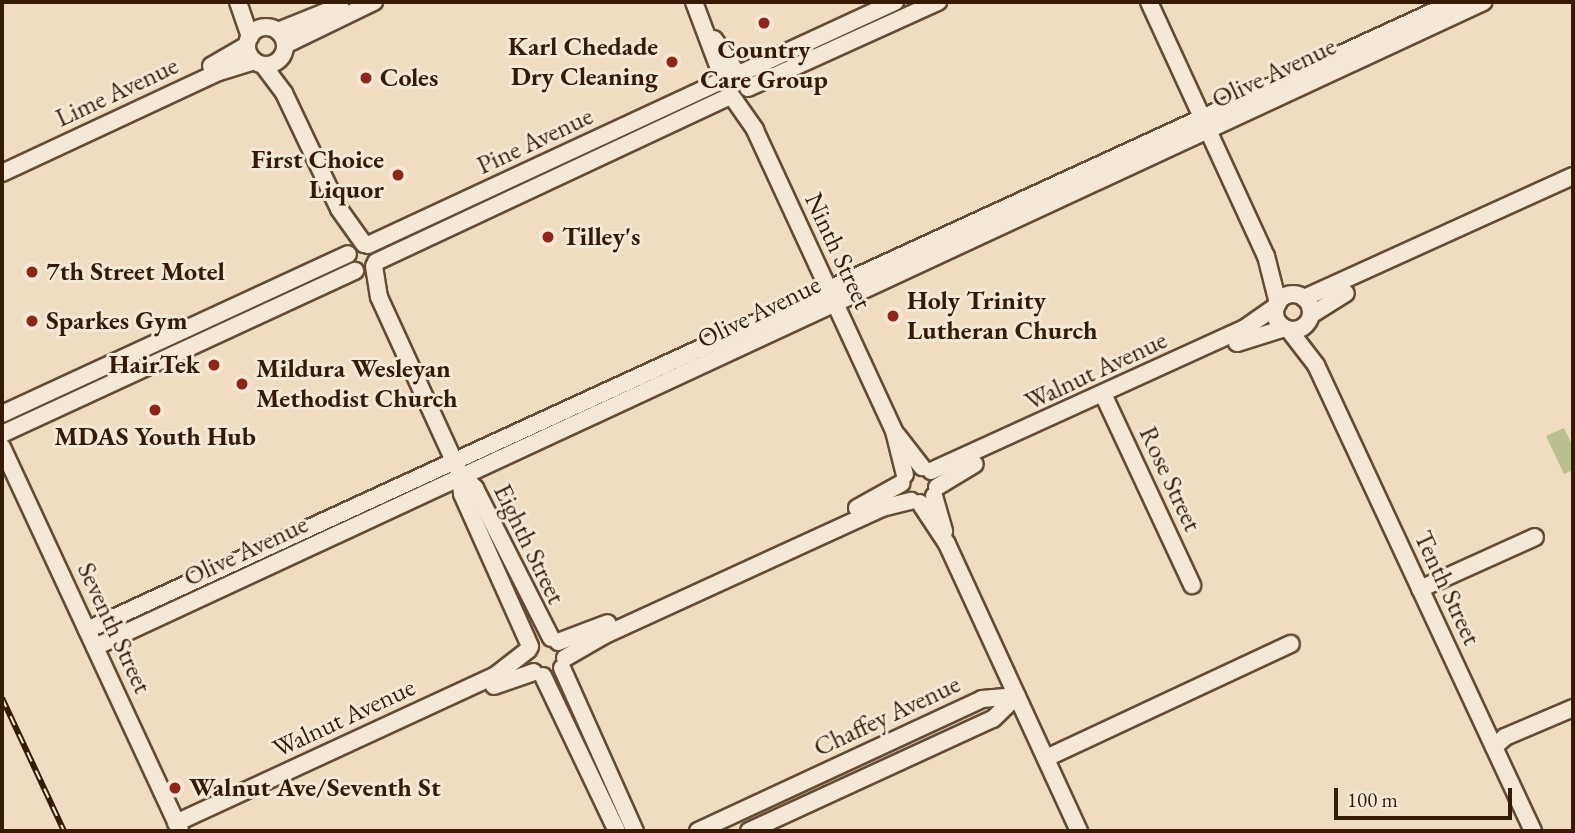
<!DOCTYPE html>
<html>
<head>
<meta charset="utf-8">
<style>
  body { margin:0 }
  #map { position:relative; width:1575px; height:833px; overflow:hidden; background:#f0dcc0; font-family:"EB Garamond",serif }
  div>[style] { position:absolute }
  .green>* { inset:0; background:#bbc091 }
  .roads { filter:drop-shadow(2px 0 #644b34) drop-shadow(-2px 0 #644b34) drop-shadow(0 2px #644b34) drop-shadow(0 -2px #644b34) }
  .minor>* { height:16px; margin:-8px; padding:0 8px; transform-origin:8px; border-radius:8px; background:#f5e8d6 }
  .minor>.ring { margin:-8px; padding:0; box-sizing:content-box; background:none; border:16px solid #f5e8d6; border-radius:50% }
  .rail>* { height:6px; margin-top:-3px; transform-origin:0; background:repeating-linear-gradient(90deg,#f5e8d6 0 10px,#351b05 0 20px); box-sizing:border-box; border-block:2px solid #351b05 }
  .dots>* { width:19px; height:19px; translate:-50% -50%; box-sizing:border-box; border:4px solid #f5e8d6; border-radius:50% }
  span { translate:-50% -50%; white-space:nowrap; text-align:center; line-height:1.15; -webkit-text-stroke:6px #f5e8d6; paint-order:stroke }
  .poi-label { font-size:26px; color:#351b05; font-weight:700 }
  .right { translate:-100% -50%; text-align:right }
  .left { translate:0 -50%; text-align:left }
  .street-label { font-size:26px; color:#351b05 }
  .frame { position:absolute; inset:0; border:4px solid #351b05; pointer-events:none }
  .scale { position:absolute; left:1334px; top:788px; width:178px; height:32px; box-sizing:border-box; border:4px solid #351b05; border-top:0; padding-left:9px; font-size:21px; line-height:24px; white-space:nowrap; color:#351b05; -webkit-text-stroke:5px #f5e8d6; paint-order:stroke }
</style>
</head>
<body>
<div id="map">
  <div class="green">
    <i style="clip-path:polygon(1564px 428px,1573px 447px,1573px 470px,1564px 474px,1546px 436px)"></i>
  </div>
  <div class="roads">
    <div class="minor">
      <i style="left:238px;top:2px;width:37px;rotate:71deg"></i>
      <i style="left:694px;top:2px;width:82px;rotate:69.4deg"></i>
      <i style="left:1149px;top:2px;width:280px;rotate:65.3deg"></i>
      <i style="left:1266px;top:256px;width:49px;rotate:75.7deg"></i>
      <i class="ring" style="left:247px;top:27px;width:22px;height:22px"></i>
      <i style="left:278px;top:31px;width:67px;rotate:-22deg"></i>
      <i style="left:714px;top:39px;width:40px;rotate:56deg"></i>
      <i style="left:285px;top:45px;width:99px;rotate:-25.8deg"></i>
      <i style="left:263px;top:65px;width:35px;rotate:53deg"></i>
      <i style="left:284px;top:93px;width:128px;rotate:64.6deg"></i>
      <i style="left:339px;top:209px;width:43px;rotate:54.5deg"></i>
      <i style="left:211px;top:66px;width:42px;rotate:-30.3deg"></i>
      <i style="left:741px;top:73px;width:170px;rotate:-24.8deg"></i>
      <i style="left:748px;top:88px;width:209px;rotate:-24.4deg"></i>
      <i style="left:733px;top:98px;width:39px;rotate:55deg"></i>
      <i style="left:755px;top:130px;width:332px;rotate:65.2deg"></i>
      <i style="left:894px;top:431px;width:45px;rotate:76deg"></i>
      <i style="left:2px;top:173px;width:239px;rotate:-25deg"></i>
      <i style="left:219px;top:72px;width:37px;rotate:-17deg"></i>
      <i style="left:368px;top:245px;width:390px;rotate:-24.9deg"></i>
      <i style="left:376px;top:262px;width:390px;rotate:-25.1deg"></i>
      <i style="left:374px;top:266px;width:31px;rotate:81deg"></i>
      <i style="left:379px;top:297px;width:195px;rotate:65.4deg"></i>
      <i style="left:460px;top:474px;width:20px;rotate:84deg"></i>
      <i style="left:462px;top:494px;width:167px;rotate:65.9deg"></i>
      <i class="ring" style="left:1275px;top:294px;width:20px;height:20px"></i>
      <i style="left:1304px;top:298px;width:295px;rotate:-24.4deg"></i>
      <i style="left:1311px;top:315px;width:41px;rotate:-32.2deg"></i>
      <i style="left:1289px;top:330px;width:44px;rotate:52.4deg"></i>
      <i style="left:1316px;top:365px;width:514px;rotate:65.03deg"></i>
      <i style="left:1237px;top:343px;width:50px;rotate:-17.4deg"></i>
      <i style="left:1103px;top:394px;width:211px;rotate:65deg"></i>
      <i style="left:2px;top:414px;width:381px;rotate:-24.8deg"></i>
      <i style="left:2px;top:434px;width:389px;rotate:-24.8deg"></i>
      <i style="left:897px;top:435px;width:41px;rotate:52deg"></i>
      <i style="left:2px;top:447px;width:423px;rotate:65.1deg"></i>
      <i style="left:931px;top:471px;width:345px;rotate:-24.5deg"></i>
      <i style="left:1245px;top:328px;width:38px;rotate:-35deg"></i>
      <i style="left:460px;top:474px;width:21px;rotate:43deg"></i>
      <i style="left:475px;top:488px;width:168px;rotate:63.1deg"></i>
      <i style="left:937px;top:487px;width:44px;rotate:-31.2deg"></i>
      <i style="left:934px;top:496px;width:37px;rotate:74deg"></i>
      <i style="left:920px;top:503px;width:49px;rotate:56.6deg"></i>
      <i style="left:947px;top:544px;width:316px;rotate:65.3deg"></i>
      <i style="left:857px;top:508px;width:51px;rotate:-29.1deg"></i>
      <i style="left:1420px;top:589px;width:126px;rotate:-24.3deg"></i>
      <i style="left:87px;top:630px;width:1504px;rotate:-24.67deg"></i>
      <i style="left:558px;top:642px;width:53px;rotate:-20.8deg"></i>
      <i style="left:95px;top:647px;width:1531px;rotate:-24.92deg"></i>
      <i style="left:565px;top:658px;width:46px;rotate:-29.9deg"></i>
      <i style="left:605px;top:635px;width:305px;rotate:-24.6deg"></i>
      <i style="left:882px;top:508px;width:30px;rotate:-14deg"></i>
      <i style="left:562px;top:668px;width:179px;rotate:65.9deg"></i>
      <i style="left:543px;top:676px;width:172px;rotate:64.5deg"></i>
      <i style="left:494px;top:686px;width:42px;rotate:-19.3deg"></i>
      <i style="left:1494px;top:747px;width:15px;rotate:-42deg"></i>
      <i style="left:1505px;top:737px;width:74px;rotate:-23.1deg"></i>
      <i style="left:1046px;top:758px;width:270px;rotate:-25deg"></i>
      <i style="left:176px;top:823px;width:353px;rotate:-24.8deg"></i>
      <i style="left:496px;top:675px;width:41px;rotate:-38deg"></i>
      <i style="left:698px;top:831px;width:313px;rotate:-24.9deg"></i>
      <i style="left:982px;top:699px;width:35px;rotate:-5deg"></i>
      <i style="left:749px;top:831px;width:268px;rotate:-24.7deg"></i>
      <i style="left:993px;top:719px;width:33px;rotate:-44deg"></i>
    </div>
  </div>
  <div class="rail">
    <i style="left:2px;top:698px;width:147px;rotate:65deg"></i>
  </div>
  <div class="dots">
    <i style="left:764px;top:23px;background:#8f2418"></i>
    <i style="left:672px;top:62px;background:#8f2418"></i>
    <i style="left:366px;top:78px;background:#8f2418"></i>
    <i style="left:398px;top:175px;background:#8f2418"></i>
    <i style="left:548px;top:237px;background:#8f2418"></i>
    <i style="left:32px;top:272px;background:#8f2418"></i>
    <i style="left:893px;top:316px;background:#8f2418"></i>
    <i style="left:32px;top:321px;background:#8f2418"></i>
    <i style="left:214px;top:365px;background:#8f2418"></i>
    <i style="left:242px;top:384px;background:#8f2418"></i>
    <i style="left:155px;top:410px;background:#8f2418"></i>
    <i style="left:175px;top:788px;background:#8f2418"></i>
  </div>
  <div class="poi-label">
    <span class="right" style="left:658px;top:62px">Karl Chedade<br>Dry Cleaning</span>
    <span style="left:764px;top:65px">Country<br>Care Group</span>
    <span class="left" style="left:380px;top:78px">Coles</span>
    <span class="right" style="left:384px;top:175px">First Choice<br>Liquor</span>
    <span class="left" style="left:562px;top:237px">Tilley's</span>
    <span class="left" style="left:46px;top:272px">7th Street Motel</span>
    <span class="left" style="left:907px;top:316px">Holy Trinity<br>Lutheran Church</span>
    <span class="left" style="left:46px;top:321px">Sparkes Gym</span>
    <span class="right" style="left:200px;top:365px">HairTek</span>
    <span class="left" style="left:256px;top:384px">Mildura Wesleyan<br>Methodist Church</span>
    <span style="left:155px;top:437px">MDAS Youth Hub</span>
    <span class="left" style="left:189px;top:788px">Walnut Ave/Seventh St</span>
  </div>
  <div class="street-label">
    <span style="left:1274px;top:73px;rotate:-25deg">Olive Avenue</span>
    <span style="left:117px;top:92px;rotate:-25deg">Lime Avenue</span>
    <span style="left:535px;top:141px;rotate:-25deg">Pine Avenue</span>
    <span style="left:838px;top:251px;rotate:65deg">Ninth Street</span>
    <span style="left:759px;top:312px;rotate:-26deg">Olive Avenue</span>
    <span style="left:1096px;top:371px;rotate:-25deg">Walnut Avenue</span>
    <span style="left:1170px;top:479px;rotate:65deg">Rose Street</span>
    <span style="left:529px;top:544px;rotate:64deg">Eighth Street</span>
    <span style="left:246px;top:551px;rotate:-25deg">Olive Avenue</span>
    <span style="left:1447px;top:588px;rotate:65deg">Tenth Street</span>
    <span style="left:114px;top:628px;rotate:65deg">Seventh Street</span>
    <span style="left:887px;top:716px;rotate:-25deg">Chaffey Avenue</span>
    <span style="left:344px;top:718px;rotate:-25deg">Walnut Avenue</span>
  </div>
  <div class="frame"></div>
  <div class="scale">100 m</div>
</div>
</body>
</html>
